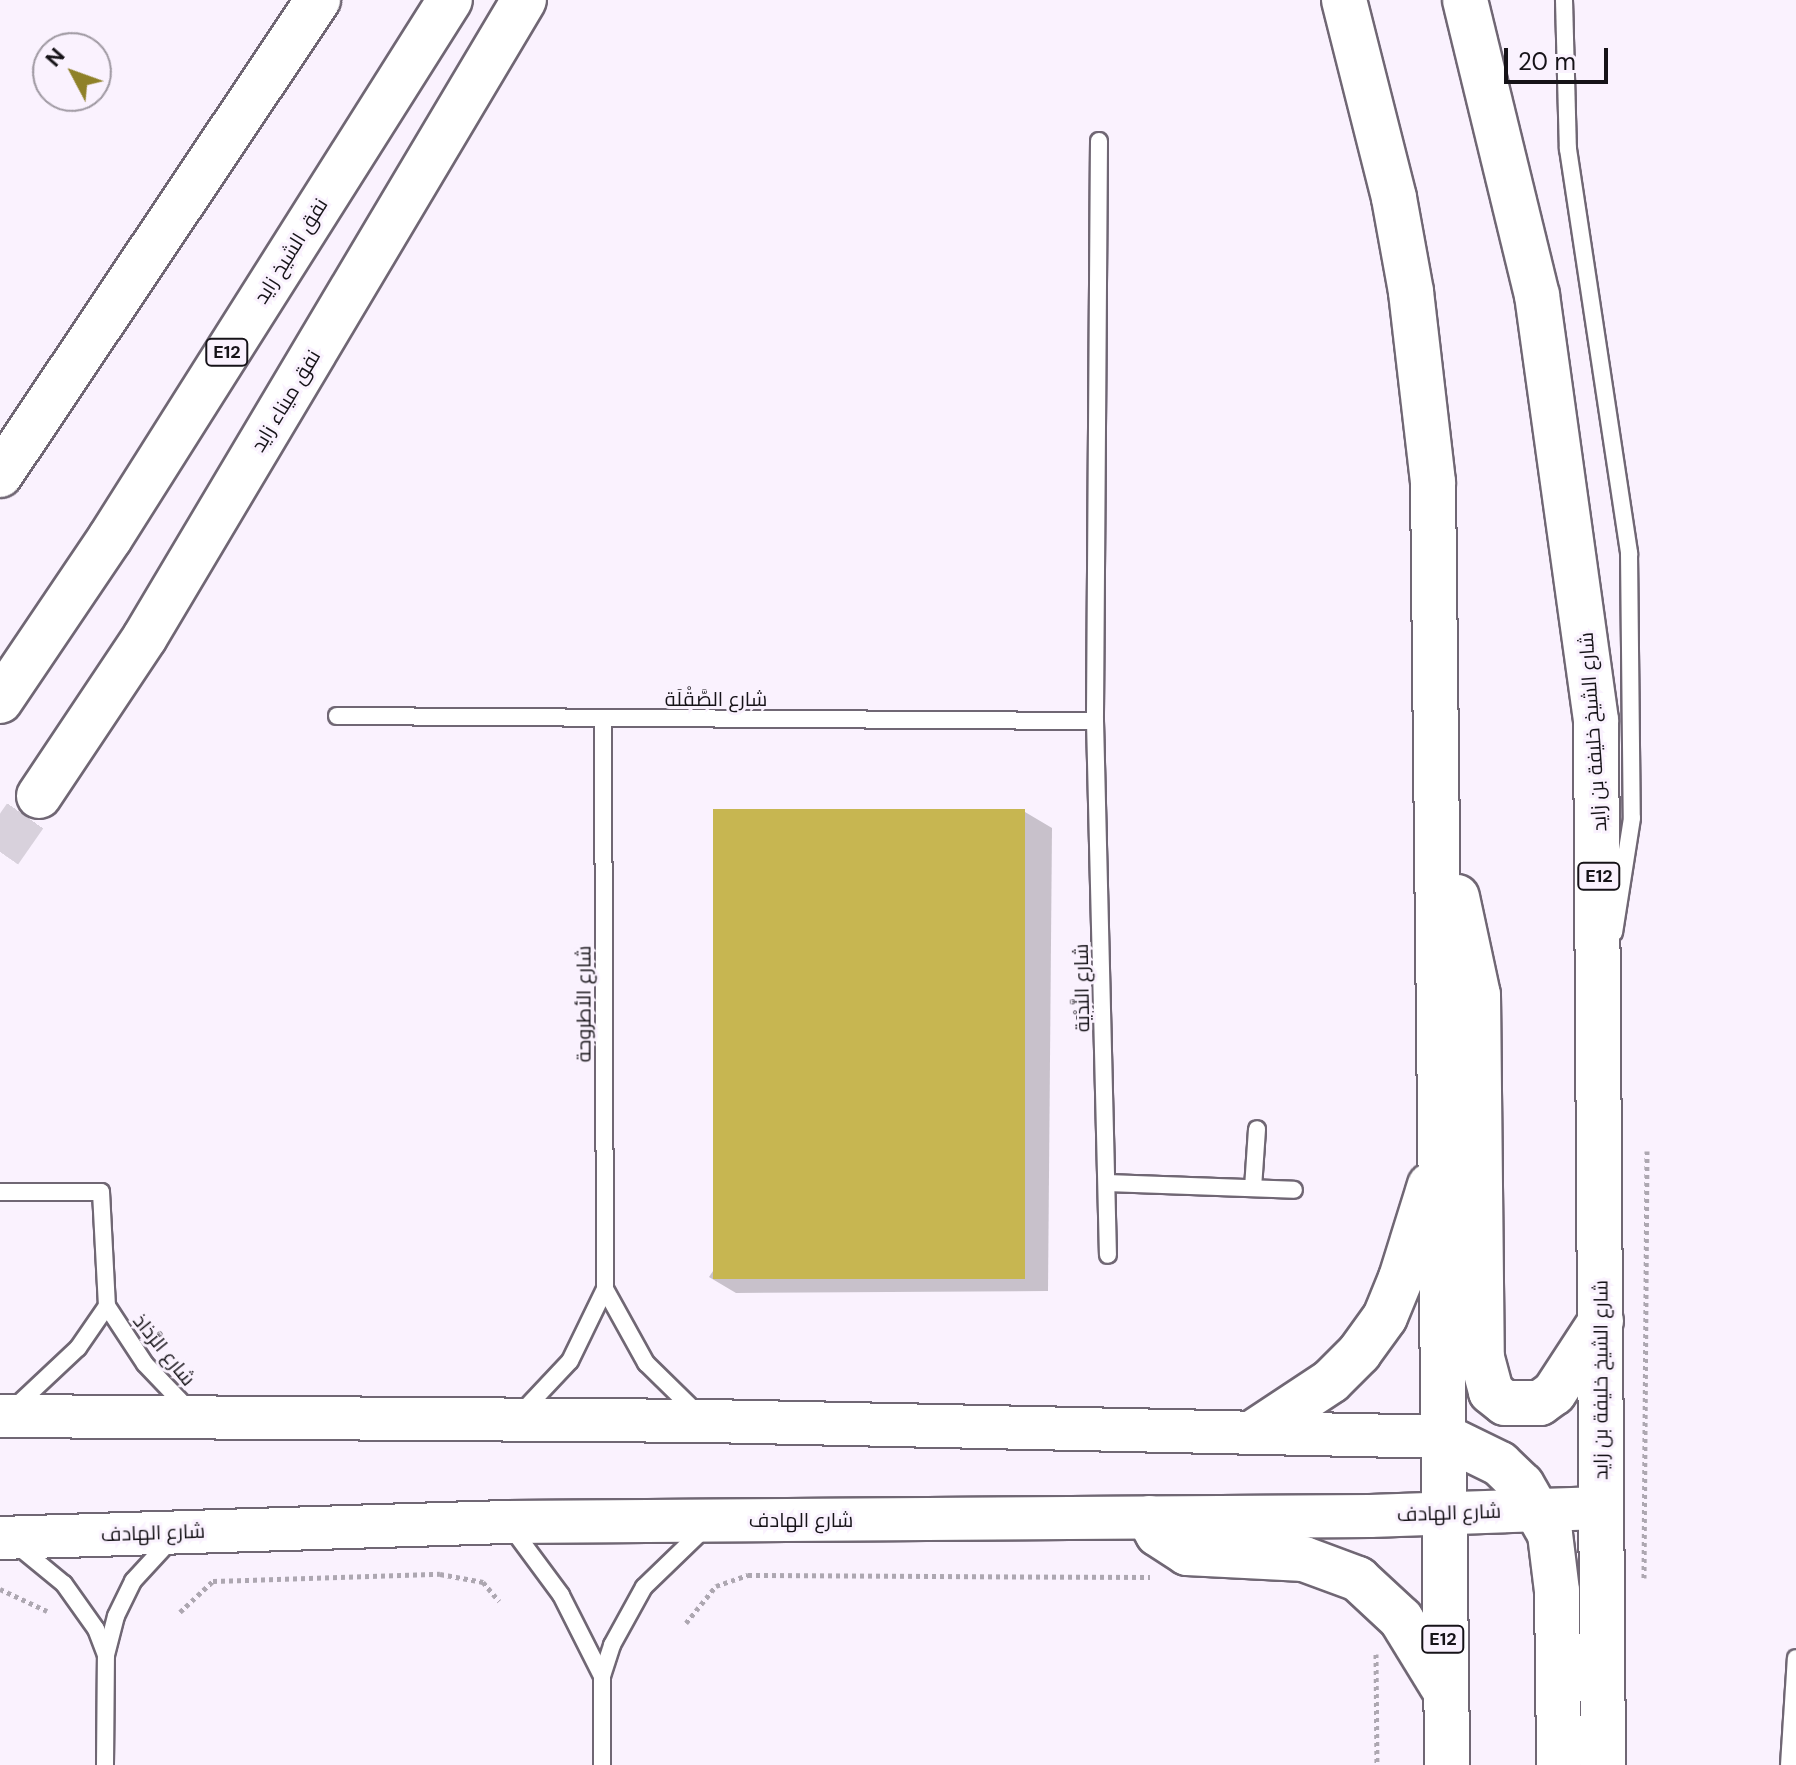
<!DOCTYPE html>
<html>
<head>
<meta charset="utf-8">
<style>
  body { margin:0 }
  #map { position:relative; width:1796px; height:1765px; overflow:hidden; background:#faf2fe; font-family:"DM Sans",Cairo,sans-serif }
  div>[style] { position:absolute }
  .shadow>* { inset:0; background:#0003 }
  .building>* { inset:0; background:#c7b651; transform-origin:0 0 }
  .motorway-tunnel>* { height:44px; margin-top:-22px; transform-origin:0; background:repeating-linear-gradient(90deg,#d8d1dc 0 44px,transparent 0 66px) }
  .path>* { height:5px; margin-top:-2.5px; transform-origin:0; background:repeating-linear-gradient(90deg,#ada7b1 0 4px,transparent 0 8px) }
  .roads { filter:drop-shadow(2px 0 #706774) drop-shadow(-2px 0 #706774) drop-shadow(0 2px #706774) drop-shadow(0 -2px #706774) }
  .service>* { height:16px; margin:-8px; padding:0 8px; transform-origin:8px; border-radius:8px; background:#fff }
  .tertiary>* { height:42px; margin:-21px; padding:0 21px; transform-origin:21px; border-radius:21px; background:#fff }
  .primary>* { height:44px; margin:-22px; padding:0 22px; transform-origin:22px; border-radius:22px; background:#fff }
  .motorway>* { height:44px; margin:-22px; padding:0 22px; transform-origin:22px; border-radius:22px; background:#fff }
  span { translate:-50% -50%; white-space:nowrap; text-align:center; line-height:1.15; -webkit-text-stroke:6px #faf2fe; paint-order:stroke }
  .shield-label span { padding:2px 6px; background:#faf2fe; border:2px solid; border-radius:6px; -webkit-text-stroke-width:0 }
  .shield-label { font-size:18px; color:#161318; font-weight:700 }
  .street-label { font-size:20px; color:#161318 }
  .north { position:absolute; left:32px; top:32px; width:80px; height:80px; box-sizing:border-box; background:#faf2fe; border:2px solid #9f99a2; border-radius:50%; rotate:311deg; font-size:22px; font-weight:700; line-height:32px; text-align:center; color:#161318 }
  .north::after { content:''; display:block; margin:auto; width:28px; height:36px; background:#8f8128; clip-path:polygon(50% 0,100% 100%,50% 72%,0 100%) }
  .scale { position:absolute; left:1504px; top:48px; width:104px; height:36px; box-sizing:border-box; border:4px solid #161318; border-top:0; padding-left:10px; font-size:24px; line-height:28px; white-space:nowrap; color:#161318; -webkit-text-stroke:6px #faf2fe; paint-order:stroke }
</style>
</head>
<body>
<div id="map">
  <div class="shadow">
    <i style="clip-path:polygon(1025px 812px,1052px 828px,1048px 1291px,736px 1293px,709px 1277px)"></i>
  </div>
  <div class="building">
    <i style="left:713px;top:809px;width:312px;height:470px"></i>
  </div>
  <div class="motorway-tunnel">
    <i style="left:0;top:852px;width:68px;rotate:-55.1deg"></i>
  </div>
  <div class="path">
    <i style="left:1644px;top:1578px;width:427px;rotate:-89.6deg"></i>
    <i style="left:0;top:1589px;width:52px;rotate:25.1deg"></i>
    <i style="left:180px;top:1612px;width:45px;rotate:-43.2deg"></i>
    <i style="left:213px;top:1581px;width:227px;rotate:-1.8deg"></i>
    <i style="left:440px;top:1574px;width:44px;rotate:10.5deg"></i>
    <i style="left:483px;top:1582px;width:25px;rotate:50deg"></i>
    <i style="left:686px;top:1623px;width:48px;rotate:-51deg"></i>
    <i style="left:716px;top:1586px;width:34px;rotate:-19deg"></i>
    <i style="left:748px;top:1575px;width:402px;rotate:0.3deg"></i>
    <i style="left:1376px;top:1654px;width:111px;rotate:89.5deg"></i>
  </div>
  <div class="roads">
    <div class="service">
      <i style="left:1564px;top:0;width:149px;rotate:88.5deg"></i>
      <i style="left:1568px;top:149px;width:409px;rotate:81.4deg"></i>
      <i style="left:1629px;top:553px;width:265px;rotate:89.4deg"></i>
      <i style="left:1632px;top:818px;width:116px;rotate:98.9deg"></i>
      <i style="left:1099px;top:141px;width:580px;rotate:90.4deg"></i>
      <i style="left:1095px;top:721px;width:534px;rotate:88.61deg"></i>
      <i style="left:337px;top:716px;width:758px;rotate:0.38deg"></i>
      <i style="left:1107px;top:1183px;width:187px;rotate:2.1deg"></i>
      <i style="left:1253px;top:1188px;width:59px;rotate:-86.1deg"></i>
      <i style="left:0;top:1192px;width:101px"></i>
      <i style="left:101px;top:1192px;width:114px;rotate:87deg"></i>
      <i style="left:107px;top:1306px;width:69px;rotate:56.8deg"></i>
      <i style="left:145px;top:1364px;width:65px;rotate:46.2deg"></i>
      <i style="left:605px;top:1289px;width:85px;rotate:61deg"></i>
      <i style="left:646px;top:1363px;width:70px;rotate:44.4deg"></i>
      <i style="left:14px;top:1408px;width:88px;rotate:-43.2deg"></i>
      <i style="left:78px;top:1348px;width:51px;rotate:-55.4deg"></i>
      <i style="left:521px;top:1413px;width:71px;rotate:-46.7deg"></i>
      <i style="left:570px;top:1361px;width:80px;rotate:-64.1deg"></i>
      <i style="left:605px;top:1289px;width:570px;rotate:-90.2deg"></i>
      <i style="left:510px;top:1526px;width:86px;rotate:53.5deg"></i>
      <i style="left:561px;top:1595px;width:91px;rotate:63.2deg"></i>
      <i style="left:19px;top:1547px;width:58px;rotate:39.4deg"></i>
      <i style="left:64px;top:1584px;width:55px;rotate:54.6deg"></i>
      <i style="left:96px;top:1629px;width:28px;rotate:69deg"></i>
      <i style="left:105px;top:1765px;width:110px;rotate:-89.5deg"></i>
      <i style="left:106px;top:1655px;width:40px;rotate:-75.6deg"></i>
      <i style="left:116px;top:1616px;width:39px;rotate:-64deg"></i>
      <i style="left:133px;top:1581px;width:53px;rotate:-47.3deg"></i>
      <i style="left:602px;top:1765px;width:89px;rotate:-90deg"></i>
      <i style="left:602px;top:1676px;width:33px;rotate:-72deg"></i>
      <i style="left:612px;top:1645px;width:66px;rotate:-61.1deg"></i>
      <i style="left:644px;top:1587px;width:81px;rotate:-44deg"></i>
      <i style="left:1789px;top:1765px;width:107px;rotate:-86.3deg"></i>
    </div>
    <div class="tertiary">
      <i style="left:0;top:1416px;width:708px;rotate:0.4deg"></i>
      <i style="left:708px;top:1421px;width:737px;rotate:1.24deg"></i>
      <i style="left:0;top:1538px;width:507px;rotate:-1.81deg"></i>
      <i style="left:507px;top:1522px;width:863px;rotate:-0.4deg"></i>
      <i style="left:1370px;top:1516px;width:232px;rotate:-2deg"></i>
    </div>
    <div class="primary">
      <i style="left:1344px;top:0;width:204px;rotate:75.8deg"></i>
      <i style="left:1394px;top:198px;width:96px;rotate:79.7deg"></i>
      <i style="left:1411px;top:292px;width:191px;rotate:83.4deg"></i>
      <i style="left:1433px;top:482px;width:1283px;rotate:89.37deg"></i>
      <i style="left:1465px;top:0;width:304px;rotate:76.3deg"></i>
      <i style="left:1537px;top:295px;width:429px;rotate:82.1deg"></i>
      <i style="left:1596px;top:720px;width:1045px;rotate:89.62deg"></i>
      <i style="left:1457px;top:897px;width:100px;rotate:77.9deg"></i>
      <i style="left:1478px;top:995px;width:363px;rotate:89.4deg"></i>
      <i style="left:1482px;top:1358px;width:35px;rotate:75deg"></i>
      <i style="left:1491px;top:1392px;width:18px;rotate:38deg"></i>
      <i style="left:1505px;top:1403px;width:35px"></i>
      <i style="left:1540px;top:1403px;width:17px;rotate:-36deg"></i>
      <i style="left:1554px;top:1393px;width:86px;rotate:-56.9deg"></i>
      <i style="left:1254px;top:1432px;width:92px;rotate:-33.5deg"></i>
      <i style="left:1331px;top:1381px;width:40px;rotate:-45deg"></i>
      <i style="left:1359px;top:1353px;width:44px;rotate:-54.2deg"></i>
      <i style="left:1385px;top:1317px;width:42px;rotate:-67.7deg"></i>
      <i style="left:1401px;top:1278px;width:97px;rotate:-72.7deg"></i>
      <i style="left:1445px;top:1437px;width:61px;rotate:26.1deg"></i>
      <i style="left:1500px;top:1464px;width:30px;rotate:44deg"></i>
      <i style="left:1522px;top:1485px;width:56px;rotate:60.3deg"></i>
      <i style="left:1550px;top:1534px;width:57px;rotate:83deg"></i>
      <i style="left:1557px;top:1591px;width:174px;rotate:89.3deg"></i>
      <i style="left:1149px;top:1518px;width:18px;rotate:61deg"></i>
      <i style="left:1158px;top:1534px;width:35px;rotate:33deg"></i>
      <i style="left:1187px;top:1553px;width:117px;rotate:2.9deg"></i>
      <i style="left:1304px;top:1559px;width:58px;rotate:20.3deg"></i>
      <i style="left:1358px;top:1579px;width:59px;rotate:42.9deg"></i>
      <i style="left:1401px;top:1619px;width:79px;rotate:58.5deg"></i>
    </div>
    <div class="motorway">
      <i style="left:0;top:475px;width:572px;rotate:-56.2deg"></i>
      <i style="left:0;top:701px;width:197px;rotate:-56deg"></i>
      <i style="left:110px;top:538px;width:636px;rotate:-57.71deg"></i>
      <i style="left:39px;top:796px;width:191px;rotate:-56.3deg"></i>
      <i style="left:145px;top:637px;width:741px;rotate:-59.25deg"></i>
    </div>
  </div>
  <div class="shield-label">
    <span style="left:227px;top:352px">E12</span>
    <span style="left:1599px;top:876px">E12</span>
    <span style="left:1443px;top:1639px">E12</span>
  </div>
  <div class="street-label">
    <span style="left:291px;top:251px;rotate:-58deg">نفق الشيخ زايد</span>
    <span style="left:286px;top:401px;rotate:-59deg">نفق ميناء زايد</span>
    <span style="left:716px;top:699px">شارع الصَّقْلَة</span>
    <span style="left:1593px;top:732px;rotate:-94deg">شارع الشيخ خليفة بن زايد</span>
    <span style="left:1082px;top:988px;rotate:-91deg">شارع النَّدْيَة</span>
    <span style="left:584px;top:1004px;rotate:-90deg">شارع الأطروحة</span>
    <span style="left:164px;top:1350px;rotate:51deg">شارع الرَّذاذ</span>
    <span style="left:1601px;top:1380px;rotate:-90deg">شارع الشيخ خليفة بن زايد</span>
    <span style="left:1449px;top:1513px;rotate:-2deg">شارع الهادف</span>
    <span style="left:801px;top:1520px">شارع الهادف</span>
    <span style="left:153px;top:1533px;rotate:-2deg">شارع الهادف</span>
  </div>
  <div class="north">N</div>
  <div class="scale">20 m</div>
</div>
</body>
</html>
